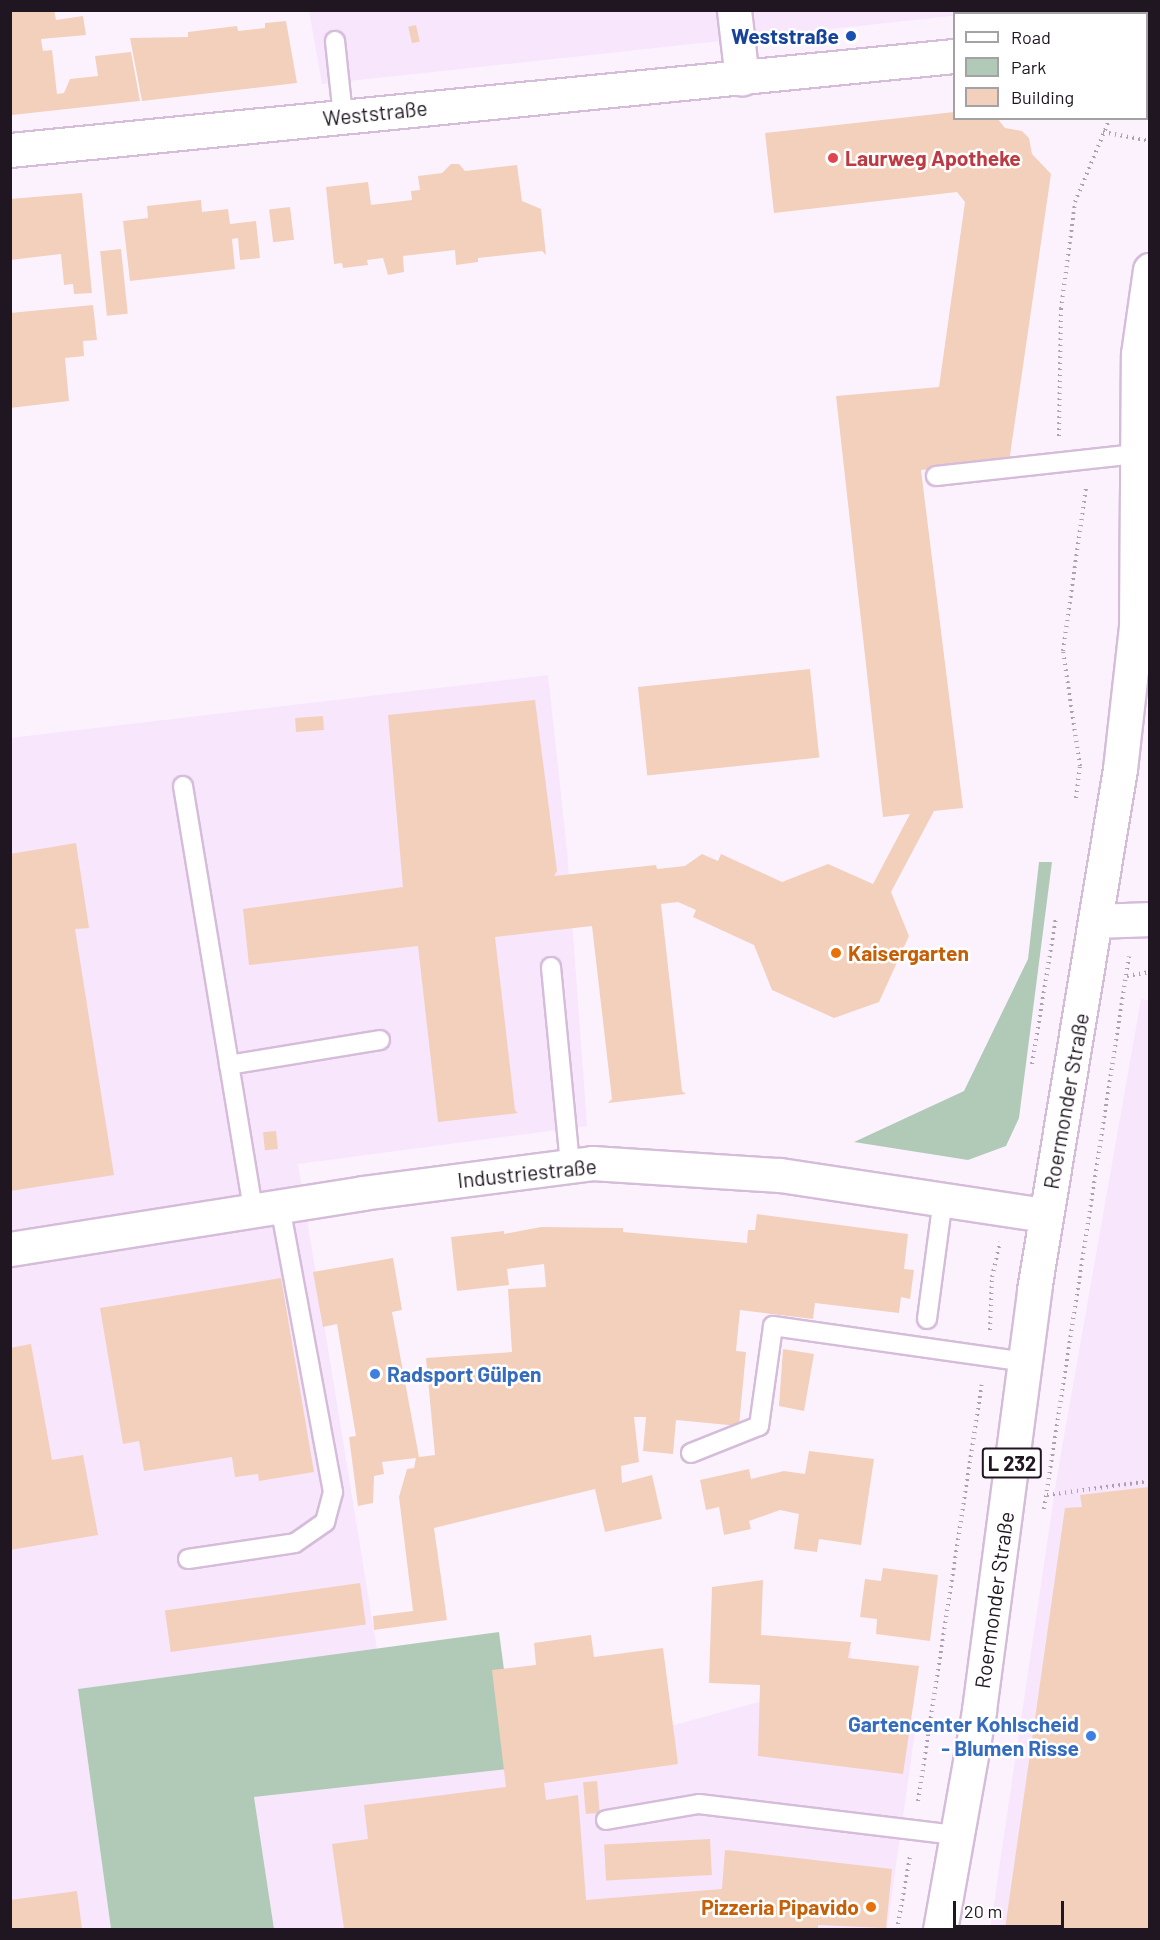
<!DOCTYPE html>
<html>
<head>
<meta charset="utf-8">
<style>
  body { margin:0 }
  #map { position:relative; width:1160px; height:1940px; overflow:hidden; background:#fcf2fe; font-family:Barlow,sans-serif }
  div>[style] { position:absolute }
  .built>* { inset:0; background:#f8e6fc }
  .green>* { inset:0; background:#b1cab8 }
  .building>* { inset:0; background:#f3d0bb; transform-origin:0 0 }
  .path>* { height:4px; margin-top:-2px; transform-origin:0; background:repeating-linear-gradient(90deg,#aba2ad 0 1.5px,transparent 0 6px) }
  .roads { filter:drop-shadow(2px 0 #d5bcd9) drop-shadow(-2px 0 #d5bcd9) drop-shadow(0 2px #d5bcd9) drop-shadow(0 -2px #d5bcd9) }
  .lane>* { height:18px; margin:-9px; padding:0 9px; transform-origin:9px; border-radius:9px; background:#fff }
  .street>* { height:33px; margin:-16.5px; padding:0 16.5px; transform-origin:16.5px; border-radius:16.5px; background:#fff }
  .secondary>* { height:33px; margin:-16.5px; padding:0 16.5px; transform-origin:16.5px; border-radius:16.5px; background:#fff }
  .primary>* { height:33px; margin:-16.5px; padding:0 16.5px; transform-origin:16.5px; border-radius:16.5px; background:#fff }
  .dots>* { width:16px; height:16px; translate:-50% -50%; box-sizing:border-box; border:3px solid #fff; border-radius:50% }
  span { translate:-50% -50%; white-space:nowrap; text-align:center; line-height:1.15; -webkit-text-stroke:5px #fff; paint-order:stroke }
  .shield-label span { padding:2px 4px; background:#fff; border:2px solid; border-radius:4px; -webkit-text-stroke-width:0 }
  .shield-label { font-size:20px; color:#1f1621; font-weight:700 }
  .transit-label { font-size:21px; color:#164399; font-weight:700 }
  .right { translate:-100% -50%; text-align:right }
  .street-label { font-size:21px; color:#1f1621 }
  .health-label { font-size:21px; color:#be3a42; font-weight:700 }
  .left { translate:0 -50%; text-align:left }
  .food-label { font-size:21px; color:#c56008; font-weight:700 }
  .shop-label { font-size:21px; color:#366cbe; font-weight:700 }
  .frame { position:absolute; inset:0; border:12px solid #1f1621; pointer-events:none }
  .legend { position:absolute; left:953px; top:12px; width:195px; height:108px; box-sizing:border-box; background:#fff; border:2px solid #a5a2a6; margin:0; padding:8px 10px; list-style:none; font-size:18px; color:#1f1621 }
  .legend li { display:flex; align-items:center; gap:12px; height:30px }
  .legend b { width:30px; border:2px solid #a5a2a6 }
  .scale { position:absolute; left:953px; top:1901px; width:111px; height:27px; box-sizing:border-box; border:3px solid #1f1621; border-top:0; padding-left:8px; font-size:18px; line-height:21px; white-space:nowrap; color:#1f1621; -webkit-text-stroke:4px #fff; paint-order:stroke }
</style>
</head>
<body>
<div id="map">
  <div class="built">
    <i style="clip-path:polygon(309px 11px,997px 10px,997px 11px,322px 84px)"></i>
    <i style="clip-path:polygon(548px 675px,567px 850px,587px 1126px,298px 1164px,377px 1650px,78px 1689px,111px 1929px,11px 1929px,10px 738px)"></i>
    <i style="clip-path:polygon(1141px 999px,1149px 1000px,1149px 1929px,990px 1930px,1057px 1476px)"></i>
    <i style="clip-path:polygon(772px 1645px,851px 1648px,851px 1723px,915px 1732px,887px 1929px,274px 1929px,254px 1797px,517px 1768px,766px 1700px)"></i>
  </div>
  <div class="green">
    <i style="clip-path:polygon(1039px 862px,1052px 862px,1019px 1118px,1006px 1146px,968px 1160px,854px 1142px,964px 1091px,1028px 959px)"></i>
    <i style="clip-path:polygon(499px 1632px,517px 1768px,254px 1797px,274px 1929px,111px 1929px,78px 1689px)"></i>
  </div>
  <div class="building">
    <i style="clip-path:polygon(10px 10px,54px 10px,56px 20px,83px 16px,86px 35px,41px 39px,43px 51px,52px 50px,57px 94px,64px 93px,70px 79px,98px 76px,95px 56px,131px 52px,140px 101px,12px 115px)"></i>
    <i style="clip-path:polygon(286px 21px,297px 83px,142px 101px,130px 38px,188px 37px,188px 32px,237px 26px,238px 31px,265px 28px,265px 23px)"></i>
    <i style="left:416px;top:25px;width:17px;height:8px;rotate:77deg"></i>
    <i style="clip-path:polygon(954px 112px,954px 118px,997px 118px,1005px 128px,1022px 131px,1029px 138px,1032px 154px,1051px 174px,1009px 462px,921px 470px,963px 808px,934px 811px,891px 892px,909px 936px,879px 1002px,834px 1018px,772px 990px,754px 945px,693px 917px,696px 910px,678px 902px,661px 904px,682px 1091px,686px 1094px,608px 1103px,612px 1099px,592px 926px,495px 937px,515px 1110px,518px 1113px,438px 1122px,418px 946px,249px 965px,243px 909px,403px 887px,388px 715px,535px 700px,557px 871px,554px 876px,656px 865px,657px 869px,685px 866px,702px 854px,718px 861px,721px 854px,782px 882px,828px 864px,873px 884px,910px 814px,883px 817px,836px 396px,939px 387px,965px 202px,957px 192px,774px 213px,765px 133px)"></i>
    <i style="clip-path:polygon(451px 164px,459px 164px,465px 171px,517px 165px,522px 201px,541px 209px,546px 255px,542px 251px,478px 258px,478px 262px,456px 265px,455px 250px,403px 256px,404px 272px,388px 275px,383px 258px,367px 260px,368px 265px,343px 268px,342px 263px,334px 264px,326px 187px,368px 182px,371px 205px,412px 200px,411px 191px,420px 190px,418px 176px,442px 173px)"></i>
    <i style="clip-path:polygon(82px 193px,92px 293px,74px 294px,73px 284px,64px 285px,61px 254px,10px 260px,10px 199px)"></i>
    <i style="clip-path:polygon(201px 200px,202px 212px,228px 209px,230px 224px,256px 221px,260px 258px,240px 260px,238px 238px,232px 239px,235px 269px,130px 281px,123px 221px,148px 218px,147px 206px)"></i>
    <i style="left:290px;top:207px;width:33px;height:21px;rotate:83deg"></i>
    <i style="left:121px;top:249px;width:65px;height:21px;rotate:84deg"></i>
    <i style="clip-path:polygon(93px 305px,97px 340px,83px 341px,84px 356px,65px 358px,69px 401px,10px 408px,10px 313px)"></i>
    <i style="left:810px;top:669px;width:89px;height:173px;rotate:84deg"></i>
    <i style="left:323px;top:716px;width:14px;height:28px;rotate:86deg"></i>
    <i style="clip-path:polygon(76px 843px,89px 928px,75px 929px,114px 1175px,10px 1191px,10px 854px)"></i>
    <i style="left:276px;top:1131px;width:18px;height:13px;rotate:84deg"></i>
    <i style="clip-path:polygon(757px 1214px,908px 1234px,904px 1269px,914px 1270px,910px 1299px,901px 1297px,899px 1313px,815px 1303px,813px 1319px,740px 1310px,736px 1351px,746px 1352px,739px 1426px,676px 1420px,673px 1454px,643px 1451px,646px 1417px,634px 1417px,639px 1462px,621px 1466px,622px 1483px,652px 1475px,662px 1519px,605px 1532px,595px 1489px,434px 1528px,447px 1620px,374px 1630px,373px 1616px,413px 1611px,399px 1497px,407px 1469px,414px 1468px,416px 1458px,382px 1462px,384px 1474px,374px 1476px,373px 1503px,358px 1506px,349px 1437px,356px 1436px,337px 1324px,323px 1327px,313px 1272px,393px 1258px,402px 1310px,392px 1312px,419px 1457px,435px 1455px,426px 1358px,512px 1352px,508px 1289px,546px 1287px,544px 1264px,507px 1269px,509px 1285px,457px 1291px,451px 1237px,504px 1231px,504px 1234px,541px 1227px,623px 1228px,623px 1232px,747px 1243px,748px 1230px,755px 1230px)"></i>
    <i style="clip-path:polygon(281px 1278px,314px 1472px,259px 1481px,258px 1474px,235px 1477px,232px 1457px,144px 1471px,139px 1441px,123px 1444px,100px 1308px)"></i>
    <i style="clip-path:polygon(31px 1344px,52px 1460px,83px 1455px,98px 1535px,10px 1550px,10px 1348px)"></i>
    <i style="clip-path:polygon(783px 1349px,814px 1354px,804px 1411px,779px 1406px)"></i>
    <i style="clip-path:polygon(809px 1451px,874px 1459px,861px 1545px,819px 1539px,817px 1552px,794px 1549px,799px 1514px,780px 1510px,749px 1521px,751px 1529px,724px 1535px,719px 1507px,706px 1510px,700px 1480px,749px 1469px,751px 1479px,784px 1471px,805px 1474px)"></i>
    <i style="clip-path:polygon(1149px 1487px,1149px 1929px,1005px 1929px,1065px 1508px,1082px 1507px,1080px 1495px)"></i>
    <i style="clip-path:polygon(883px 1568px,938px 1575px,930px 1641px,876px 1634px,877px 1619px,860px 1617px,865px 1579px,881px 1581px)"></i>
    <i style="clip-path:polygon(763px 1580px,761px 1635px,851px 1642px,848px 1658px,919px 1666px,903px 1774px,758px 1756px,760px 1685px,709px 1683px,712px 1587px)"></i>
    <i style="left:360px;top:1583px;width:42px;height:197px;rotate:82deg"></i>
    <i style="clip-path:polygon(591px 1635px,594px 1657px,663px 1648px,678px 1764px,544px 1783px,546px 1800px,578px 1795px,586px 1900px,722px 1889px,725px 1850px,736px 1851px,892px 1869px,886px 1928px,818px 1925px,818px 1929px,344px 1929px,332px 1844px,368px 1839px,364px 1805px,506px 1787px,492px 1670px,536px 1665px,534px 1643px)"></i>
    <i style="left:597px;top:1781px;width:32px;height:14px;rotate:85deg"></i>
    <i style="left:710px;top:1839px;width:36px;height:106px;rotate:87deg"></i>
    <i style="clip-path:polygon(77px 1891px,82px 1929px,10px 1929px,10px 1900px)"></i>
  </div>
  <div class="path">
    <i style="left:1103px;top:132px;width:48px;rotate:10.8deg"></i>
    <i style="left:1059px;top:436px;width:127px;rotate:-89.1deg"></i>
    <i style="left:1061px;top:309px;width:108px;rotate:-82.5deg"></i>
    <i style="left:1075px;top:202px;width:91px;rotate:-67.4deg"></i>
    <i style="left:1076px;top:798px;width:32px;rotate:-83deg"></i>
    <i style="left:1080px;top:766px;width:116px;rotate:-98.4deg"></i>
    <i style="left:1063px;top:651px;width:166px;rotate:-82deg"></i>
    <i style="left:1127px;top:976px;width:23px;rotate:-10deg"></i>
    <i style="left:1032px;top:1064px;width:149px;rotate:-80.7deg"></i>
    <i style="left:990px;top:1330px;width:53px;rotate:-87.8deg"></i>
    <i style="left:992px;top:1277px;width:36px;rotate:-77deg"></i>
    <i style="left:1047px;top:1495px;width:104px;rotate:-7.7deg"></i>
    <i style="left:1044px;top:1509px;width:559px;rotate:-81.26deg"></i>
    <i style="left:918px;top:1801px;width:421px;rotate:-81.3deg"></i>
    <i style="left:897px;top:1930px;width:75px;rotate:-80deg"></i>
  </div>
  <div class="roads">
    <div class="lane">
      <i style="left:335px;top:41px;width:75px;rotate:83.9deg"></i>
      <i style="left:936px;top:476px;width:210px;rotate:-6.3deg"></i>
      <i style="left:183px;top:786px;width:430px;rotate:80.6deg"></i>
      <i style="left:551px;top:967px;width:200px;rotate:84.5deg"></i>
      <i style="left:229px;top:1065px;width:153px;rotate:-9.4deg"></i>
      <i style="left:927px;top:1319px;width:121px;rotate:-82.4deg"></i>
      <i style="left:691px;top:1453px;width:73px;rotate:-21.7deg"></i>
      <i style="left:759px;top:1426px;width:101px;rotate:-82deg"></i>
      <i style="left:773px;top:1326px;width:256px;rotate:8.1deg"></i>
      <i style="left:188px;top:1559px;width:108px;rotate:-8.5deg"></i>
      <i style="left:295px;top:1543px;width:37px;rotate:-35deg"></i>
      <i style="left:325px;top:1522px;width:31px;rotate:-75deg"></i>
      <i style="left:333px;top:1492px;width:291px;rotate:-100.5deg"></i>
      <i style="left:606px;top:1820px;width:94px;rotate:-9.8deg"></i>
      <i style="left:699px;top:1804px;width:260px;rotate:6.9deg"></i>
    </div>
    <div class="street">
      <i style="left:734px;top:10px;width:69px;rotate:83.4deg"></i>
      <i style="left:1096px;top:921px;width:54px;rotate:-2.1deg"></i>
      <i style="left:10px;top:1249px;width:356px;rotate:-9deg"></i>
      <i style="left:362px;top:1193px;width:232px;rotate:-7.4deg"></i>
      <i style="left:592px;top:1163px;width:188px;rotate:3.7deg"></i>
      <i style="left:780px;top:1175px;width:269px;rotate:8.6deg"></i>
    </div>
    <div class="secondary">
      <i style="left:1146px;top:45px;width:4px"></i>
      <i style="left:10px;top:150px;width:949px;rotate:-5.69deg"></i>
    </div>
    <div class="primary">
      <i style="left:940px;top:1930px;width:223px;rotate:-79.9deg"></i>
      <i style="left:979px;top:1710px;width:424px;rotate:-82.5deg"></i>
      <i style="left:1034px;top:1290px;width:528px;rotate:-80.63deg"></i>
      <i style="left:1120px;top:769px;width:143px;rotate:-83.6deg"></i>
      <i style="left:1136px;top:627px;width:273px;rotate:-89.6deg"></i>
      <i style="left:1138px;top:354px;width:85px;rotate:-81.9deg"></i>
    </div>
  </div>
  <div class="dots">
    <i style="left:851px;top:36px;background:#1a4fb4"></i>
    <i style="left:833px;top:158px;background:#e0444e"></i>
    <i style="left:836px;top:953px;background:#e8710a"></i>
    <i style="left:375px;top:1374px;background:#3f7fe0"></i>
    <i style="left:1091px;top:1736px;background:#3f7fe0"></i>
    <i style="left:871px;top:1907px;background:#e8710a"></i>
  </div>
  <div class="shield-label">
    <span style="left:1012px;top:1463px">L 232</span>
  </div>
  <div class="transit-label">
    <span class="right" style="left:839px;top:36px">Weststraße</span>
  </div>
  <div class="street-label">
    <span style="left:375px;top:113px;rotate:-6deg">Weststraße</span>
    <span style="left:1066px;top:1101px;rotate:-80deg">Roermonder Straße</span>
    <span style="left:527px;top:1173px;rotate:-6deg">Industriestraße</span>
    <span style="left:994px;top:1600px;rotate:-82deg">Roermonder Straße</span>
  </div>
  <div class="health-label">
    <span class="left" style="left:845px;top:158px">Laurweg Apotheke</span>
  </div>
  <div class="food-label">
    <span class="left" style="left:848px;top:953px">Kaisergarten</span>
    <span class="right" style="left:859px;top:1907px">Pizzeria Pipavido</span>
  </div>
  <div class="shop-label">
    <span class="left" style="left:387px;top:1374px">Radsport Gülpen</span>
    <span class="right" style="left:1079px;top:1736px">Gartencenter Kohlscheid<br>- Blumen Risse</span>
  </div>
  <div class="frame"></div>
  <ul class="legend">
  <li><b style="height:8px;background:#fff"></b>Road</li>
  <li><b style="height:16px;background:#b1cab8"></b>Park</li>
  <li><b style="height:16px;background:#f3d0bb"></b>Building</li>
  </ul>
  <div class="scale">20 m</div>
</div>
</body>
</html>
